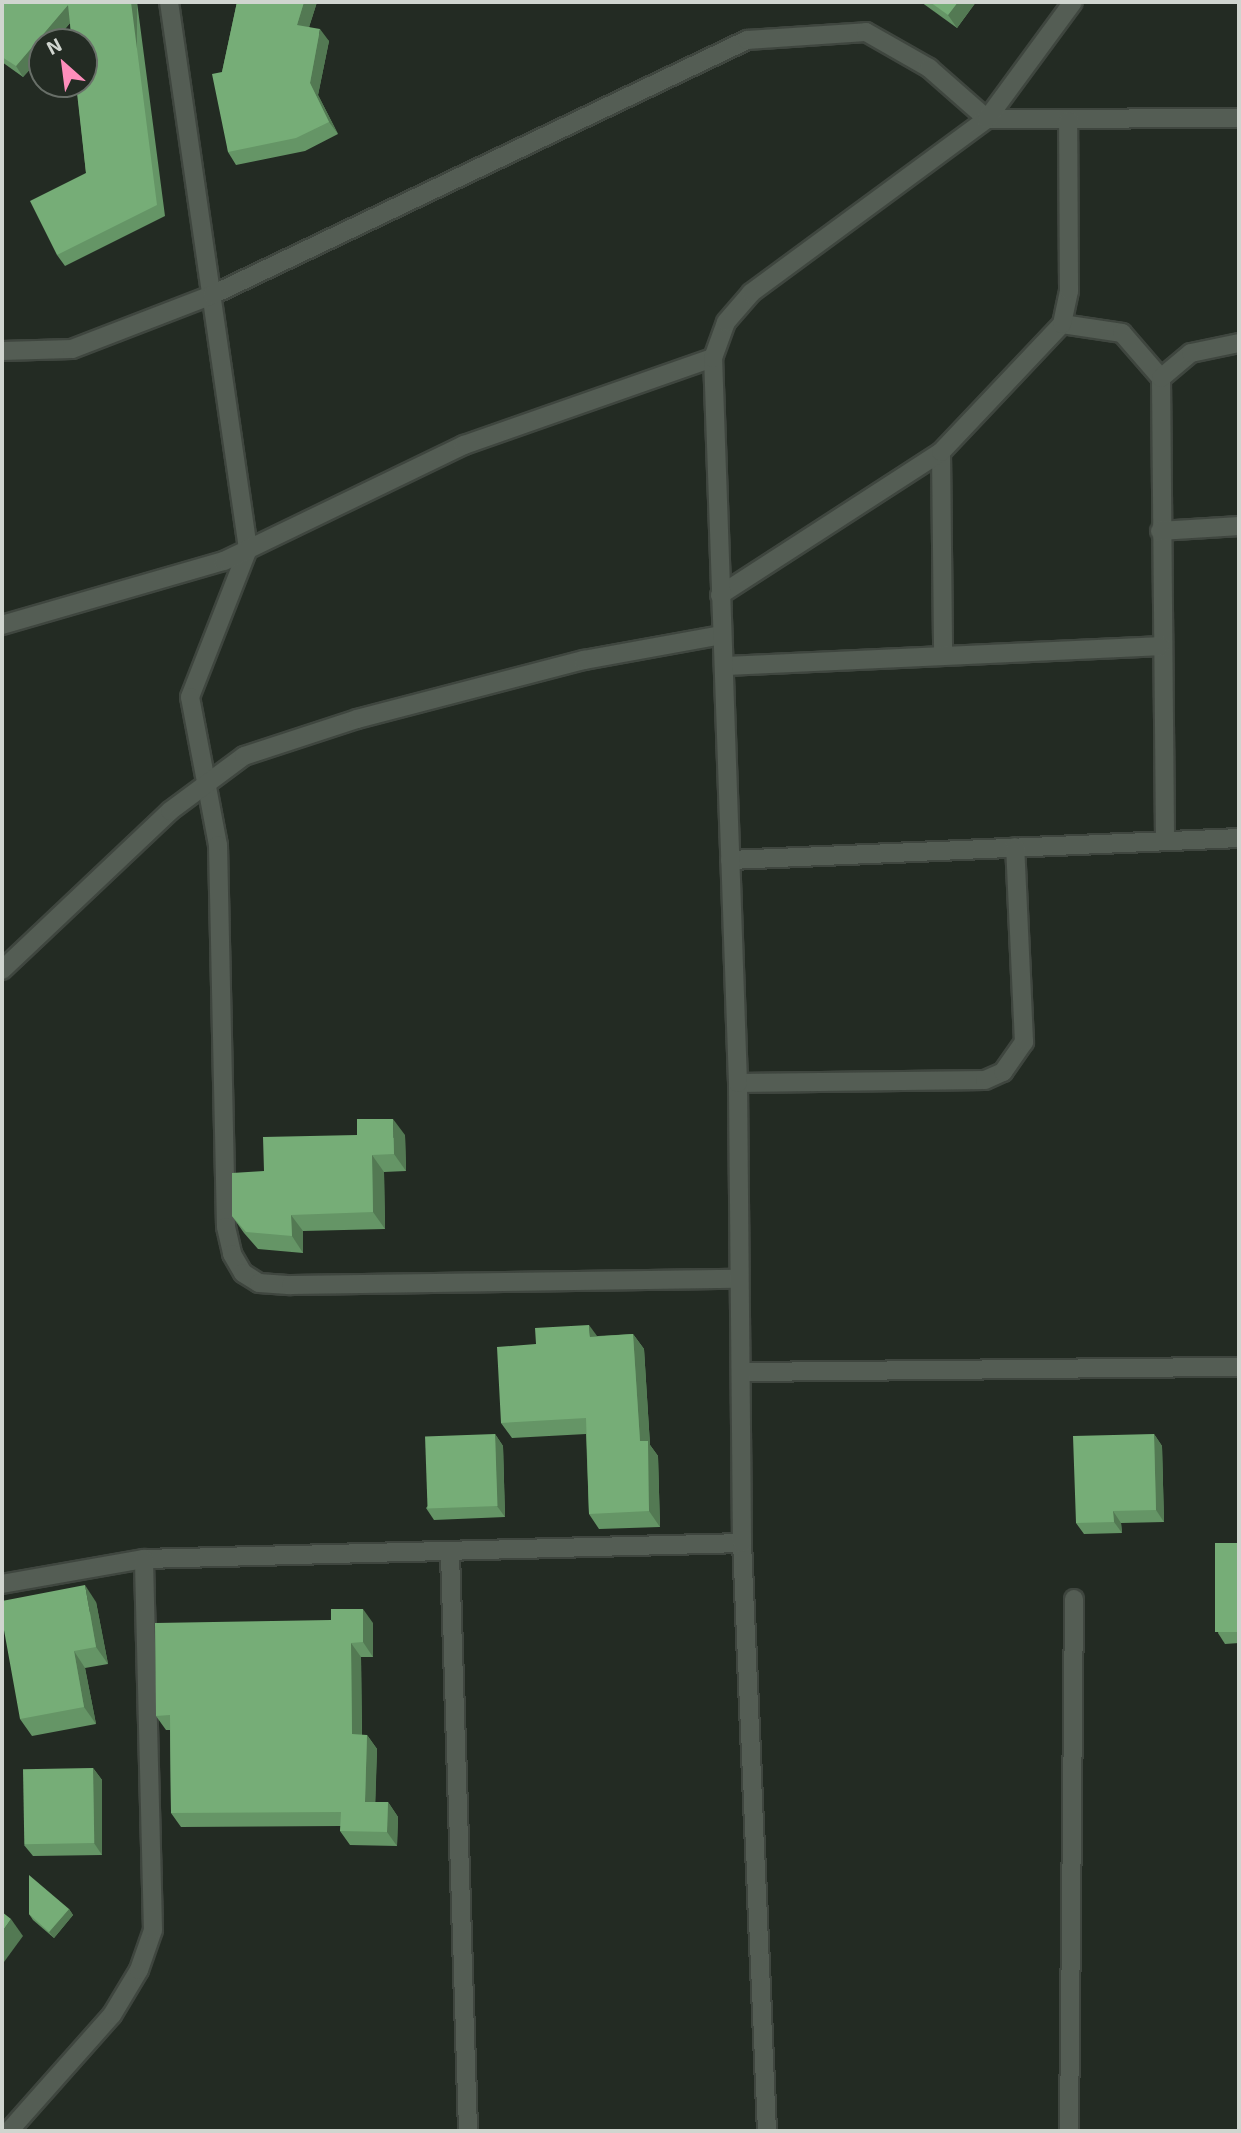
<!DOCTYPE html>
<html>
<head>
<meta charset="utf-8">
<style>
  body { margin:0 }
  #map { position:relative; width:1241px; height:2133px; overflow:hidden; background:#232b23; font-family:"Exo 2",sans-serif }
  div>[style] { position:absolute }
  .roads { filter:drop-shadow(2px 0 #3f463f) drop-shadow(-2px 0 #3f463f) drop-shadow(0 2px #3f463f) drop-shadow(0 -2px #3f463f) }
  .street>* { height:18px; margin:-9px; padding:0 9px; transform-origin:9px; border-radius:9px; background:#545d54 }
  .wall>* { inset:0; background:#659566 }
  .shaded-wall>* { inset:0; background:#537953; transform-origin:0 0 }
  .building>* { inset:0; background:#76ad77; transform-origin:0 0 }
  span { translate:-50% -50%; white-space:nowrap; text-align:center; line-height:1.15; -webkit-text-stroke:7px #232b23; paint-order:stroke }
  .frame { position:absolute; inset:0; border:4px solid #d0d5cf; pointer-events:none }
  .north { position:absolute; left:28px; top:28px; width:70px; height:70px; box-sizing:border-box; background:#232b23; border:2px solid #686f68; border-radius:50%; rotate:332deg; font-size:19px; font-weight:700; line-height:28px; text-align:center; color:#d0d5cf }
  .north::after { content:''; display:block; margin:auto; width:24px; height:32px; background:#fe8ebc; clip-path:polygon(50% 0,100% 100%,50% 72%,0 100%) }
</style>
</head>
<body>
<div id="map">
  <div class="roads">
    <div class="street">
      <i style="left:169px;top:2px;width:553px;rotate:81.78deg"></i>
      <i style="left:248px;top:549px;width:159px;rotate:111.4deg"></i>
      <i style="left:190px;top:697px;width:151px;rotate:79.3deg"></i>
      <i style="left:218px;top:845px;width:382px;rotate:88.8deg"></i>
      <i style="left:226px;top:1227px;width:28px;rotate:77deg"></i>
      <i style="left:232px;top:1254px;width:22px;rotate:60deg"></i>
      <i style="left:243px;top:1273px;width:19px;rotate:32deg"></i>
      <i style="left:259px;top:1283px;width:32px;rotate:4deg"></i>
      <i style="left:291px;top:1285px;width:445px;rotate:-0.8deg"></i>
      <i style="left:1062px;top:324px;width:61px;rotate:8.5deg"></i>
      <i style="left:1122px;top:333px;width:60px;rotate:49.1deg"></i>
      <i style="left:1161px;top:378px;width:463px;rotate:89.5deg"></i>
      <i style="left:2px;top:351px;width:70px;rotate:-1.6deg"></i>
      <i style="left:72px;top:349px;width:150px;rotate:-21.1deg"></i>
      <i style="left:212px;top:295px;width:593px;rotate:-25.48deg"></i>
      <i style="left:747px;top:40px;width:119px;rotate:-3.8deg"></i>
      <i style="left:866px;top:32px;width:73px;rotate:29.7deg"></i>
      <i style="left:929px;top:68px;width:77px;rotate:41.3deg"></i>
      <i style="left:987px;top:119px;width:252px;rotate:-0.2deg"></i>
      <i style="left:1161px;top:378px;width:39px;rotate:-40deg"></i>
      <i style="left:1191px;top:353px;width:49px;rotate:-11.8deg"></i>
      <i style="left:941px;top:452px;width:203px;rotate:89.4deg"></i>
      <i style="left:1160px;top:531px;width:79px;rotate:-3.6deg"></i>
      <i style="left:720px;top:595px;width:263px;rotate:-32.9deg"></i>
      <i style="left:941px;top:452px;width:176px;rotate:-46.6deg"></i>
      <i style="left:1062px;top:324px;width:34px;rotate:-78deg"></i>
      <i style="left:1069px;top:291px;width:170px;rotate:-90.3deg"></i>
      <i style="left:2px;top:625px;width:231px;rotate:-16.1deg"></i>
      <i style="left:224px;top:561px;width:267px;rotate:-25.8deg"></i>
      <i style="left:464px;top:445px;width:264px;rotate:-19.3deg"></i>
      <i style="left:724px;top:666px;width:436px;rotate:-2.6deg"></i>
      <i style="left:730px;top:860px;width:509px;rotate:-2.47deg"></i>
      <i style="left:2px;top:970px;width:231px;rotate:-43.4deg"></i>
      <i style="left:170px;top:811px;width:92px;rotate:-36.6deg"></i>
      <i style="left:244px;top:756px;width:119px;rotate:-18.1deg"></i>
      <i style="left:357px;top:719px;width:235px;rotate:-14.6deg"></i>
      <i style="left:584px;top:660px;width:140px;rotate:-10.3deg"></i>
      <i style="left:738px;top:1083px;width:247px;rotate:-0.7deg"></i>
      <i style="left:985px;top:1080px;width:20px;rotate:-24deg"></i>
      <i style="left:1003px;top:1072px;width:37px;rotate:-55deg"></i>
      <i style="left:1024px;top:1042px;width:195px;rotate:-92.6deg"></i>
      <i style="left:744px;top:1372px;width:495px;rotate:-0.6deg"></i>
      <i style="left:450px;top:1554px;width:577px;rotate:88.21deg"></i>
      <i style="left:2px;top:1584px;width:144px;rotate:-10deg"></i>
      <i style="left:144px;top:1559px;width:598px;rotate:-1.53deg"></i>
      <i style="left:9px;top:2131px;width:155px;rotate:-48.4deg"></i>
      <i style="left:112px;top:2015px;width:52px;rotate:-59deg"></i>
      <i style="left:139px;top:1970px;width:42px;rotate:-70.7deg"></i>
      <i style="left:153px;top:1930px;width:371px;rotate:-91.4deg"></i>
      <i style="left:767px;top:2131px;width:589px;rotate:-92.43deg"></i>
      <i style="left:742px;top:1543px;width:460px;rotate:-90.5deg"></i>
      <i style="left:738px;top:1083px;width:725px;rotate:-91.97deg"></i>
      <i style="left:713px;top:358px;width:38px;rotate:-70deg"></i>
      <i style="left:726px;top:322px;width:38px;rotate:-49deg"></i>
      <i style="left:751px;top:293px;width:293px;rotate:-36.4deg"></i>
      <i style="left:987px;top:119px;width:145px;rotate:-53.7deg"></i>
      <i style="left:1069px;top:2131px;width:532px;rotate:-89.46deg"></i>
    </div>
  </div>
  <div class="wall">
    <i style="clip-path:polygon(2px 2px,137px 2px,165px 216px,65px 266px,57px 255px,86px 173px,70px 23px,54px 42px,42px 42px,42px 56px,23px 77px,2px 62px)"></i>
    <i style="clip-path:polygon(237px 2px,317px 2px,309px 27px,329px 41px,318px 95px,338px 134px,305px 151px,236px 165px,228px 152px,222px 72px)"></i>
    <i style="clip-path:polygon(921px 2px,976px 2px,957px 28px)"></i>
    <i style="clip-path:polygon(405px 1135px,406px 1171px,384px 1172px,385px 1229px,303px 1231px,303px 1253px,258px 1249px,244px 1233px,232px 1216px,264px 1171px)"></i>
    <i style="clip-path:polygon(633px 1334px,644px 1349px,650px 1445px,658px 1456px,660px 1527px,599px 1529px,589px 1514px,586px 1434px,512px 1438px,501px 1423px,536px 1344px,598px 1336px)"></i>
    <i style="clip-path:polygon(495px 1434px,503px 1446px,505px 1517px,434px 1520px,426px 1508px)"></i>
    <i style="clip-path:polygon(1154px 1434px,1162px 1446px,1164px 1522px,1121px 1523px,1122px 1533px,1084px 1534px,1076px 1523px)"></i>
    <i style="clip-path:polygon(1239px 1543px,1239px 1643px,1225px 1644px,1218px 1633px)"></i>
    <i style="clip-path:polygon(96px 1602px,108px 1664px,85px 1668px,96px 1724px,32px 1736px,20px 1719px)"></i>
    <i style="clip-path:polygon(373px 1623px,373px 1657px,361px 1657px,362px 1735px,367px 1735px,377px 1749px,375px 1802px,388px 1802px,398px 1817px,397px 1846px,350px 1845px,340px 1831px,341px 1826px,181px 1827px,171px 1813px,170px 1730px,166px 1730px,156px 1716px)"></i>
    <i style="clip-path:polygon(93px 1768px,102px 1780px,102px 1855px,33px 1856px,24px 1845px)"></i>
    <i style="clip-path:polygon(69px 1909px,73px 1915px,54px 1938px,33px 1920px,29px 1914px)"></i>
  </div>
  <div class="shaded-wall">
    <i style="left:131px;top:2px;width:6px;height:205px"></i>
    <i style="clip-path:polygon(304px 2px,317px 2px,306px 37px,297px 25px)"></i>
    <i style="clip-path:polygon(958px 2px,976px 2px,957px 28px,948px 15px)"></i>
    <i style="clip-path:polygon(68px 5px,76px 16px,54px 42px,42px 42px,42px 56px,23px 77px,16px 66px)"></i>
    <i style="clip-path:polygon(320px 29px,329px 41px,318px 95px,338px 134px,329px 122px,310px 83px)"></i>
    <i style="clip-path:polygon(393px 1119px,405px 1135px,406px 1171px,394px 1154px)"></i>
    <i style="clip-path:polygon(372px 1155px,384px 1172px,385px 1229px,373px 1212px)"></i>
    <i style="clip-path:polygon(291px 1215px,303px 1231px,303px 1253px,292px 1236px)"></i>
    <i style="clip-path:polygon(589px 1325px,600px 1340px,590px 1337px)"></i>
    <i style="clip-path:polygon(633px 1334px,644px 1349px,650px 1445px,658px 1456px,660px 1527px,649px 1511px,640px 1441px)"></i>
    <i style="clip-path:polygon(495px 1434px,503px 1446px,505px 1517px,497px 1506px)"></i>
    <i style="clip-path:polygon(1154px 1434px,1162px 1446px,1164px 1522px,1156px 1510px)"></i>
    <i style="clip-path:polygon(1113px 1511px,1121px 1523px,1122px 1533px,1114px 1522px)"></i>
    <i style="clip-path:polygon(85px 1585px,96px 1602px,108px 1664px,96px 1647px)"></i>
    <i style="clip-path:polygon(363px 1609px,373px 1623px,373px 1657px,363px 1642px)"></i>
    <i style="clip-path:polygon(351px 1643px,361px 1657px,362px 1749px,352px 1734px)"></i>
    <i style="clip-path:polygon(74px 1651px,85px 1668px,96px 1724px,84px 1707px)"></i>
    <i style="clip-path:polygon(367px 1735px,377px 1749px,375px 1816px,365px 1802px)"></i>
    <i style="clip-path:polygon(93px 1768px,102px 1780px,102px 1855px,94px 1843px)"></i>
    <i style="clip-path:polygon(388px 1802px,398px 1817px,397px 1846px,387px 1832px)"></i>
    <i style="clip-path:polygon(69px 1909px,73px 1915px,54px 1938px,49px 1932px)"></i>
    <i style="clip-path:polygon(11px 1919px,23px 1936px,4px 1962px,2px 1958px,2px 1932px)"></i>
  </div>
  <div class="building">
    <i style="clip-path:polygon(2px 2px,131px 2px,157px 205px,57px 255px,30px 201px,86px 173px,76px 84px,84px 84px,84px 42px,72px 42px,68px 5px,16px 66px,2px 57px)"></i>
    <i style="clip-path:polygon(237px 2px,304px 2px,297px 25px,320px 29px,310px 83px,329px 122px,296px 138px,228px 152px,212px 74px,222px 72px)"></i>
    <i style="clip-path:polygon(930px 2px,958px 2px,948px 15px)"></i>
    <i style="clip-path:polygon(357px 1119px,393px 1119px,394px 1154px,372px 1155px,373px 1212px,291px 1215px,292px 1236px,246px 1232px,232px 1216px,232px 1173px,264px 1171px,263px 1137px,357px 1135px)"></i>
    <i style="clip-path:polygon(589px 1325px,590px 1337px,633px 1334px,640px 1441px,648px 1441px,649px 1511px,589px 1514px,586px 1418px,501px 1423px,497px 1347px,536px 1344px,535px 1328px)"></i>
    <i style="left:495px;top:1434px;width:72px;height:70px;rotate:88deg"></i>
    <i style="clip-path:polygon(1154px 1434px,1156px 1510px,1113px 1511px,1114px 1522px,1076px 1523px,1073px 1436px)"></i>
    <i style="left:1239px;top:1543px;width:89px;height:24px;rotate:90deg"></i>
    <i style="clip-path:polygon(85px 1585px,96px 1647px,74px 1651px,84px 1707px,20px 1719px,2px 1619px,2px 1601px)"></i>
    <i style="clip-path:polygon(331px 1609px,363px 1609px,363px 1642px,351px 1643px,352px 1734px,367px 1735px,365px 1802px,388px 1802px,387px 1832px,340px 1831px,341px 1812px,171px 1813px,170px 1715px,156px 1716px,155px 1623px,331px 1620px)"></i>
    <i style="left:93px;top:1768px;width:75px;height:70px;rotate:89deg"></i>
    <i style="clip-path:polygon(29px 1875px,69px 1909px,49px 1932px,29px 1914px)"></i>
    <i style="clip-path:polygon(2px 1912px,11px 1919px,2px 1932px)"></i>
  </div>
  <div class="frame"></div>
  <div class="north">N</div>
</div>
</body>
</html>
